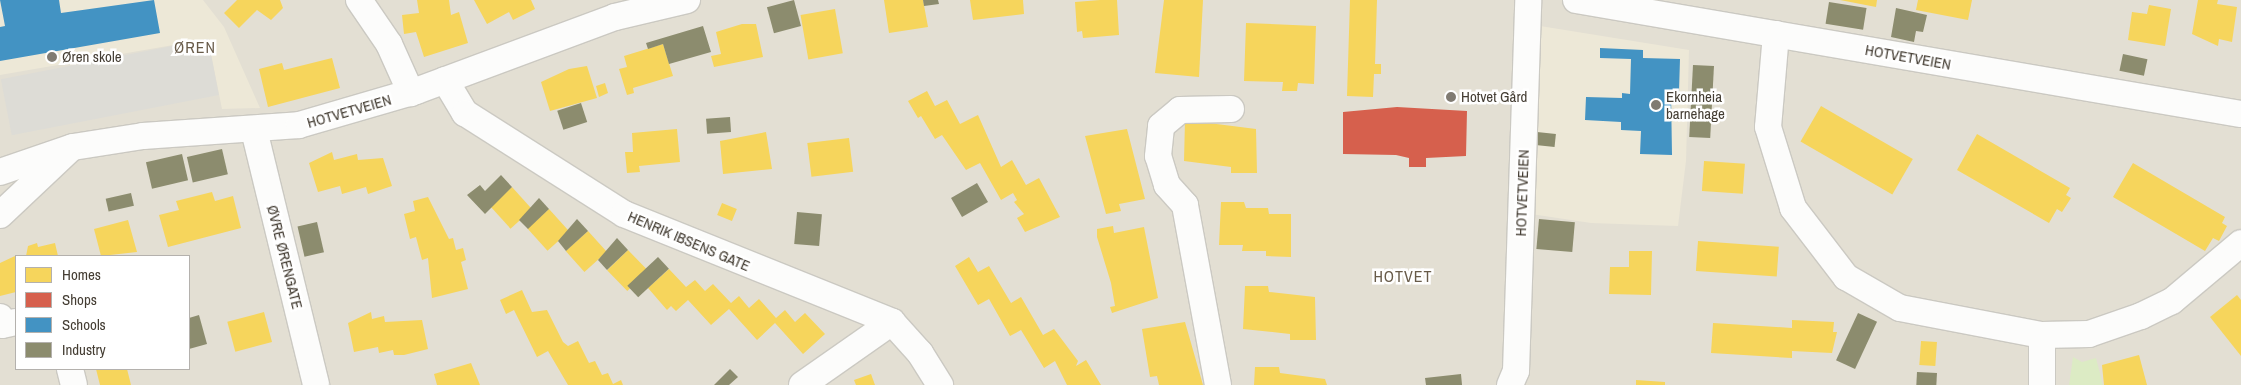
<!DOCTYPE html>
<html>
<head>
<meta charset="utf-8">
<style>
  body { margin:0 }
  #map { position:relative; width:2241px; height:385px; overflow:hidden; background:#eeede6; font-family:"Archivo Narrow",sans-serif }
  div>[style] { position:absolute }
  .residential>* { inset:0; background:#e3dfd3 }
  .education>* { inset:0; background:#ede8d7 }
  .green>* { inset:0; background:#dcebc4 }
  .parking>* { inset:0; background:#dddcd6; transform-origin:0 0 }
  .homes>* { inset:0; background:#f6d55c; transform-origin:0 0 }
  .shops>* { inset:0; background:#d6604d }
  .schools>* { inset:0; background:#4393c3 }
  .industry>* { inset:0; background:#8c8c6e; transform-origin:0 0 }
  .roads { filter:drop-shadow(1px 0 #cbc9c2) drop-shadow(-1px 0 #cbc9c2) drop-shadow(0 1px #cbc9c2) drop-shadow(0 -1px #cbc9c2) }
  .minor>* { height:26px; margin:-13px; padding:0 13px; transform-origin:13px; border-radius:13px; background:#fcfcfb }
  .dots>* { width:14px; height:14px; translate:-50% -50%; box-sizing:border-box; border:2px solid #fff; border-radius:50% }
  span { translate:-50% -50%; white-space:nowrap; text-align:center; line-height:1.15; -webkit-text-stroke:5px #fff; paint-order:stroke }
  .poi-label { font-size:15px; color:#443d33 }
  .left { translate:0 -50%; text-align:left }
  .street-label { font-size:15px; color:#443d33 }
  .neighbourhood-label { font-size:16px; color:#685b49; letter-spacing:1px }
  .legend { position:absolute; left:15px; top:255px; width:175px; height:115px; box-sizing:border-box; background:#fff; border:1px solid #b4b1ad; margin:0; padding:6px 9px; list-style:none; font-size:15px; color:#443d33 }
  .legend li { display:flex; align-items:center; gap:10px; height:25px }
  .legend b { width:25px; border:1px solid #b4b1ad }
</style>
</head>
<body>
<div id="map">
  <div class="residential">
    <i style="clip-path:polygon(evenodd,0 0,2241px 0,2241px 385px,0 385px,0 0,16px 256px,189px 256px,189px 369px,16px 369px,16px 256px)"></i>
  </div>
  <div class="education">
    <i style="clip-path:polygon(0 0,203px 0,224px 27px,260px 108px,222px 109px,208px 39px,0 75px)"></i>
    <i style="clip-path:polygon(1534px 25px,1689px 50px,1686px 161px,1678px 226px,1591px 223px,1531px 214px)"></i>
  </div>
  <div class="green">
    <i style="clip-path:polygon(2073px 357px,2082px 362px,2096px 358px,2103px 385px,2069px 385px)"></i>
  </div>
  <div class="parking">
    <i style="left:208px;top:39px;width:57px;height:211px;rotate:79deg"></i>
  </div>
  <div class="homes">
    <i style="clip-path:polygon(237px 0,280px 0,283px 8px,271px 20px,257px 10px,239px 28px,224px 13px)"></i>
    <i style="clip-path:polygon(417px 0,449px 0,451px 15px,459px 12px,468px 43px,424px 57px,416px 32px,404px 34px,402px 15px,419px 13px)"></i>
    <i style="clip-path:polygon(474px 0,531px 0,535px 9px,513px 20px,509px 12px,487px 24px)"></i>
    <i style="clip-path:polygon(884px 0,923px 0,928px 27px,889px 33px)"></i>
    <i style="clip-path:polygon(970px 0,1023px 0,1024px 14px,973px 20px)"></i>
    <i style="clip-path:polygon(1100px 0,1117px 0,1119px 35px,1083px 38px,1082px 31px,1077px 32px,1075px 2px)"></i>
    <i style="clip-path:polygon(1164px 0,1203px 0,1199px 77px,1155px 73px)"></i>
    <i style="clip-path:polygon(1350px 0,1377px 0,1375px 64px,1381px 64px,1381px 74px,1374px 74px,1373px 97px,1347px 96px)"></i>
    <i style="clip-path:polygon(1840px 0,1877px 0,1876px 7px)"></i>
    <i style="clip-path:polygon(1918px 0,1972px 0,1968px 20px,1916px 10px)"></i>
    <i style="clip-path:polygon(2198px 0,2218px 0,2217px 4px,2237px 7px,2232px 42px,2219px 39px,2218px 46px,2192px 34px)"></i>
    <i style="clip-path:polygon(2149px 5px,2171px 9px,2165px 46px,2128px 40px,2132px 12px,2147px 14px)"></i>
    <i style="left:835px;top:9px;width:45px;height:35px;rotate:80deg"></i>
    <i style="clip-path:polygon(1246px 23px,1316px 26px,1314px 84px,1298px 83px,1297px 91px,1282px 91px,1283px 82px,1244px 81px)"></i>
    <i style="clip-path:polygon(742px 24px,756px 24px,763px 57px,714px 67px,711px 56px,721px 54px,716px 32px)"></i>
    <i style="clip-path:polygon(663px 44px,673px 76px,633px 88px,634px 93px,627px 95px,619px 69px,627px 67px,624px 56px)"></i>
    <i style="clip-path:polygon(332px 58px,340px 88px,268px 107px,259px 69px,282px 63px,284px 70px)"></i>
    <i style="clip-path:polygon(587px 66px,597px 98px,550px 111px,541px 82px,569px 69px)"></i>
    <i style="clip-path:polygon(605px 83px,608px 93px,599px 97px,596px 86px)"></i>
    <i style="clip-path:polygon(927px 91px,935px 106px,947px 100px,960px 124px,978px 115px,1001px 167px,1012px 160px,1026px 185px,1039px 178px,1060px 217px,1025px 232px,1017px 218px,1024px 214px,1014px 202px,1017px 200px,1013px 193px,1001px 200px,980px 163px,966px 170px,942px 135px,935px 139px,921px 116px,918px 118px,908px 101px)"></i>
    <i style="left:1821px;top:106px;width:106px;height:41px;rotate:30deg"></i>
    <i style="clip-path:polygon(1185px 120px,1256px 129px,1257px 173px,1231px 173px,1231px 167px,1184px 161px)"></i>
    <i style="clip-path:polygon(677px 129px,680px 162px,639px 166px,640px 172px,627px 173px,625px 152px,633px 152px,632px 133px)"></i>
    <i style="clip-path:polygon(1127px 129px,1145px 199px,1119px 204px,1121px 211px,1106px 214px,1085px 136px)"></i>
    <i style="clip-path:polygon(766px 132px,772px 169px,723px 174px,720px 141px)"></i>
    <i style="clip-path:polygon(1977px 134px,2070px 188px,2066px 195px,2071px 198px,2062px 212px,2057px 209px,2049px 223px,1957px 170px)"></i>
    <i style="left:849px;top:138px;width:34px;height:42px;rotate:83deg"></i>
    <i style="clip-path:polygon(332px 152px,334px 160px,357px 154px,358px 160px,383px 158px,392px 186px,368px 194px,366px 187px,342px 194px,340px 186px,318px 192px,309px 163px)"></i>
    <i style="left:1704px;top:161px;width:41px;height:30px;rotate:4deg"></i>
    <i style="clip-path:polygon(2133px 163px,2225px 217px,2222px 223px,2227px 226px,2219px 241px,2213px 238px,2205px 251px,2113px 197px)"></i>
    <i style="left:512px;top:187px;width:30px;height:29px;rotate:48deg"></i>
    <i style="clip-path:polygon(212px 192px,215px 201px,233px 196px,241px 228px,168px 247px,159px 215px,179px 210px,176px 201px)"></i>
    <i style="clip-path:polygon(428px 197px,449px 239px,453px 238px,456px 250px,463px 248px,466px 260px,461px 262px,468px 289px,432px 298px,428px 258px,422px 260px,416px 237px,410px 239px,404px 214px,415px 211px,413px 201px)"></i>
    <i style="clip-path:polygon(1221px 202px,1244px 202px,1246px 208px,1268px 208px,1269px 214px,1291px 214px,1291px 257px,1266px 256px,1266px 251px,1242px 251px,1243px 245px,1219px 245px)"></i>
    <i style="left:722px;top:203px;width:16px;height:13px;rotate:22deg"></i>
    <i style="left:549px;top:209px;width:30px;height:29px;rotate:48deg"></i>
    <i style="clip-path:polygon(128px 220px,137px 252px,101px 256px,94px 229px)"></i>
    <i style="clip-path:polygon(1113px 226px,1114px 233px,1144px 227px,1158px 298px,1112px 313px,1110px 307px,1115px 306px,1111px 283px,1097px 237px,1097px 229px)"></i>
    <i style="left:588px;top:231px;width:28px;height:30px;rotate:48deg"></i>
    <i style="left:1698px;top:241px;width:81px;height:30px;rotate:4deg"></i>
    <i style="clip-path:polygon(37px 243px,38px 247px,55px 243px,58px 256px,26px 256px,28px 246px)"></i>
    <i style="left:628px;top:250px;width:29px;height:29px;rotate:46deg"></i>
    <i style="clip-path:polygon(1629px 251px,1652px 251px,1651px 295px,1609px 294px,1610px 267px,1629px 267px)"></i>
    <i style="clip-path:polygon(15px 256px,16px 292px,0 296px,0 263px)"></i>
    <i style="clip-path:polygon(969px 257px,978px 272px,989px 266px,1011px 303px,1021px 297px,1043px 335px,1054px 329px,1078px 361px,1076px 366px,1086px 360px,1101px 385px,1067px 385px,1055px 361px,1044px 368px,1021px 330px,1010px 336px,989px 299px,978px 305px,955px 266px)"></i>
    <i style="clip-path:polygon(669px 269px,686px 287px,695px 280px,705px 291px,713px 284px,731px 303px,739px 296px,749px 308px,759px 299px,776px 318px,785px 310px,795px 322px,805px 313px,825px 334px,803px 354px,775px 323px,757px 340px,729px 309px,711px 325px,688px 300px,676px 311px,671px 306px,667px 310px,648px 288px)"></i>
    <i style="clip-path:polygon(1245px 286px,1268px 286px,1269px 292px,1315px 297px,1316px 340px,1290px 340px,1290px 334px,1243px 329px)"></i>
    <i style="clip-path:polygon(522px 290px,532px 312px,547px 310px,563px 342px,568px 346px,578px 341px,589px 363px,595px 361px,602px 375px,608px 373px,613px 384px,621px 380px,623px 385px,568px 385px,548px 351px,537px 357px,514px 310px,506px 314px,500px 300px)"></i>
    <i style="clip-path:polygon(2237px 295px,2241px 300px,2241px 356px,2210px 317px)"></i>
    <i style="left:264px;top:312px;width:31px;height:38px;rotate:75deg"></i>
    <i style="clip-path:polygon(371px 312px,372px 319px,384px 316px,385px 322px,422px 320px,428px 349px,404px 355px,394px 355px,393px 350px,379px 353px,378px 347px,354px 352px,348px 323px)"></i>
    <i style="clip-path:polygon(1792px 320px,1834px 322px,1833px 332px,1837px 332px,1832px 353px,1792px 351px,1792px 358px,1711px 353px,1713px 323px,1792px 328px)"></i>
    <i style="clip-path:polygon(1185px 322px,1203px 385px,1159px 385px,1157px 376px,1150px 377px,1142px 329px)"></i>
    <i style="left:1921px;top:341px;width:16px;height:24px;rotate:4deg"></i>
    <i style="clip-path:polygon(2139px 355px,2147px 385px,2104px 385px,2102px 365px)"></i>
    <i style="clip-path:polygon(471px 363px,480px 385px,437px 385px,434px 374px)"></i>
    <i style="clip-path:polygon(1255px 367px,1279px 367px,1280px 373px,1325px 379px,1327px 385px,1254px 385px)"></i>
    <i style="clip-path:polygon(96px 369px,127px 369px,131px 385px,100px 385px)"></i>
    <i style="clip-path:polygon(871px 374px,875px 385px,856px 385px,854px 380px)"></i>
    <i style="clip-path:polygon(1636px 380px,1665px 382px,1665px 385px,1636px 385px)"></i>
  </div>
  <div class="shops">
    <i style="clip-path:polygon(1397px 107px,1467px 111px,1466px 156px,1426px 158px,1426px 167px,1409px 167px,1409px 158px,1396px 155px,1343px 154px,1343px 112px)"></i>
  </div>
  <div class="schools">
    <i style="clip-path:polygon(0 0,59px 0,61px 13px,154px 0,160px 33px,0 61px,0 27px,5px 26px)"></i>
    <i style="clip-path:polygon(1600px 48px,1643px 50px,1643px 58px,1680px 59px,1679px 92px,1671px 92px,1672px 155px,1640px 154px,1641px 131px,1621px 130px,1621px 122px,1585px 120px,1586px 97px,1622px 98px,1622px 93px,1630px 94px,1631px 59px,1600px 58px)"></i>
  </div>
  <div class="industry">
    <i style="left:794px;top:0;width:27px;height:28px;rotate:75deg"></i>
    <i style="clip-path:polygon(923px 0,938px 0,939px 4px,924px 6px)"></i>
    <i style="left:1829px;top:2px;width:38px;height:22px;rotate:9deg"></i>
    <i style="clip-path:polygon(1896px 8px,1927px 15px,1923px 32px,1916px 31px,1914px 42px,1891px 37px)"></i>
    <i style="clip-path:polygon(703px 26px,711px 52px,669px 64px,663px 44px,648px 49px,646px 43px)"></i>
    <i style="left:2123px;top:54px;width:25px;height:17px;rotate:12deg"></i>
    <i style="left:1693px;top:65px;width:21px;height:72px;rotate:3deg"></i>
    <i style="left:581px;top:103px;width:20px;height:25px;rotate:72deg"></i>
    <i style="left:730px;top:117px;width:15px;height:24px;rotate:86deg"></i>
    <i style="left:1537px;top:132px;width:19px;height:13px;rotate:6deg"></i>
    <i style="left:222px;top:149px;width:26px;height:36px;rotate:77deg"></i>
    <i style="left:182px;top:154px;width:27px;height:37px;rotate:77deg"></i>
    <i style="clip-path:polygon(501px 175px,512px 187px,485px 214px,467px 195px,480px 185px,485px 191px)"></i>
    <i style="left:977px;top:183px;width:22px;height:30px;rotate:60deg"></i>
    <i style="left:131px;top:193px;width:13px;height:26px;rotate:77deg"></i>
    <i style="clip-path:polygon(539px 198px,549px 209px,528px 229px,519px 220px)"></i>
    <i style="left:797px;top:212px;width:25px;height:32px;rotate:5deg"></i>
    <i style="clip-path:polygon(577px 219px,588px 231px,566px 251px,558px 241px)"></i>
    <i style="left:1539px;top:219px;width:36px;height:30px;rotate:5deg"></i>
    <i style="left:317px;top:222px;width:31px;height:20px;rotate:77deg"></i>
    <i style="clip-path:polygon(617px 238px,628px 250px,607px 270px,598px 260px)"></i>
    <i style="left:658px;top:257px;width:16px;height:42px;rotate:47deg"></i>
    <i style="left:1858px;top:313px;width:21px;height:52px;rotate:25deg"></i>
    <i style="clip-path:polygon(199px 315px,207px 344px,189px 349px,189px 318px)"></i>
    <i style="clip-path:polygon(730px 369px,738px 377px,729px 385px,714px 385px)"></i>
    <i style="left:1917px;top:372px;width:20px;height:13px;rotate:3deg"></i>
    <i style="clip-path:polygon(1461px 374px,1462px 385px,1426px 385px,1425px 378px)"></i>
  </div>
  <div class="roads">
    <div class="minor">
      <i style="left:359px;top:0;width:53px;rotate:55.7deg"></i>
      <i style="left:389px;top:44px;width:54px;rotate:65.8deg"></i>
      <i style="left:1576px;top:0;width:675px;rotate:9.73deg"></i>
      <i style="left:1776px;top:34px;width:93px;rotate:94.9deg"></i>
      <i style="left:1768px;top:127px;width:85px;rotate:72.8deg"></i>
      <i style="left:1793px;top:208px;width:87px;rotate:52.5deg"></i>
      <i style="left:1846px;top:277px;width:62px;rotate:29.9deg"></i>
      <i style="left:1900px;top:308px;width:145px;rotate:10.8deg"></i>
      <i style="left:2042px;top:335px;width:50px;rotate:90deg"></i>
      <i style="left:445px;top:80px;width:39px;rotate:59deg"></i>
      <i style="left:465px;top:113px;width:188px;rotate:32.4deg"></i>
      <i style="left:624px;top:214px;width:289px;rotate:21.9deg"></i>
      <i style="left:892px;top:322px;width:42px;rotate:47.9deg"></i>
      <i style="left:920px;top:353px;width:38px;rotate:58deg"></i>
      <i style="left:254px;top:130px;width:262px;rotate:76.3deg"></i>
      <i style="left:0;top:172px;width:77px;rotate:-18.9deg"></i>
      <i style="left:73px;top:147px;width:71px;rotate:-8.9deg"></i>
      <i style="left:143px;top:136px;width:156px;rotate:-4deg"></i>
      <i style="left:299px;top:125px;width:122px;rotate:-16.2deg"></i>
      <i style="left:416px;top:91px;width:212px;rotate:-20.4deg"></i>
      <i style="left:615px;top:17px;width:74px;rotate:-13.3deg"></i>
      <i style="left:0;top:215px;width:98px;rotate:-43.3deg"></i>
      <i style="left:0;top:317px;width:8px;rotate:76deg"></i>
      <i style="left:2px;top:325px;width:14px;rotate:-12deg"></i>
      <i style="left:2042px;top:335px;width:47px;rotate:-1.2deg"></i>
      <i style="left:2089px;top:334px;width:55px;rotate:-19.1deg"></i>
      <i style="left:2141px;top:316px;width:34px;rotate:-26deg"></i>
      <i style="left:2172px;top:301px;width:90px;rotate:-40deg"></i>
      <i style="left:70px;top:369px;width:16px;rotate:76deg"></i>
      <i style="left:802px;top:385px;width:110px;rotate:-35deg"></i>
      <i style="left:1218px;top:385px;width:183px;rotate:-100.4deg"></i>
      <i style="left:1185px;top:205px;width:27px;rotate:-132deg"></i>
      <i style="left:1167px;top:185px;width:30px;rotate:-107deg"></i>
      <i style="left:1158px;top:156px;width:30px;rotate:-84deg"></i>
      <i style="left:1161px;top:126px;width:25px;rotate:-40deg"></i>
      <i style="left:1180px;top:110px;width:51px;rotate:-1.1deg"></i>
      <i style="left:1510px;top:385px;width:15px;rotate:-67deg"></i>
      <i style="left:1516px;top:371px;width:371px;rotate:-88.1deg"></i>
    </div>
  </div>
  <div class="dots">
    <i style="left:52px;top:57px;background:#807b72"></i>
    <i style="left:1451px;top:97px;background:#807b72"></i>
    <i style="left:1656px;top:105px;background:#807b72"></i>
  </div>
  <div class="poi-label">
    <span class="left" style="left:62px;top:57px">Øren skole</span>
    <span class="left" style="left:1666px;top:105px">Ekornheia<br>barnehage</span>
    <span class="left" style="left:1461px;top:97px">Hotvet Gård</span>
  </div>
  <div class="street-label">
    <span style="left:1908px;top:57px;rotate:10deg">HOTVETVEIEN</span>
    <span style="left:349px;top:111px;rotate:-16deg">HOTVETVEIEN</span>
    <span style="left:1522px;top:193px;rotate:-88deg">HOTVETVEIEN</span>
    <span style="left:689px;top:241px;rotate:23deg">HENRIK IBSENS GATE</span>
    <span style="left:285px;top:257px;rotate:76deg">ØVRE ØRENGATE</span>
  </div>
  <div class="neighbourhood-label">
    <span style="left:195px;top:47px">ØREN</span>
    <span style="left:1403px;top:276px">HOTVET</span>
  </div>
  <ul class="legend">
  <li><b style="height:14px;background:#f6d55c"></b>Homes</li>
  <li><b style="height:14px;background:#d6604d"></b>Shops</li>
  <li><b style="height:14px;background:#4393c3"></b>Schools</li>
  <li><b style="height:14px;background:#8c8c6e"></b>Industry</li>
  </ul>
</div>
</body>
</html>
